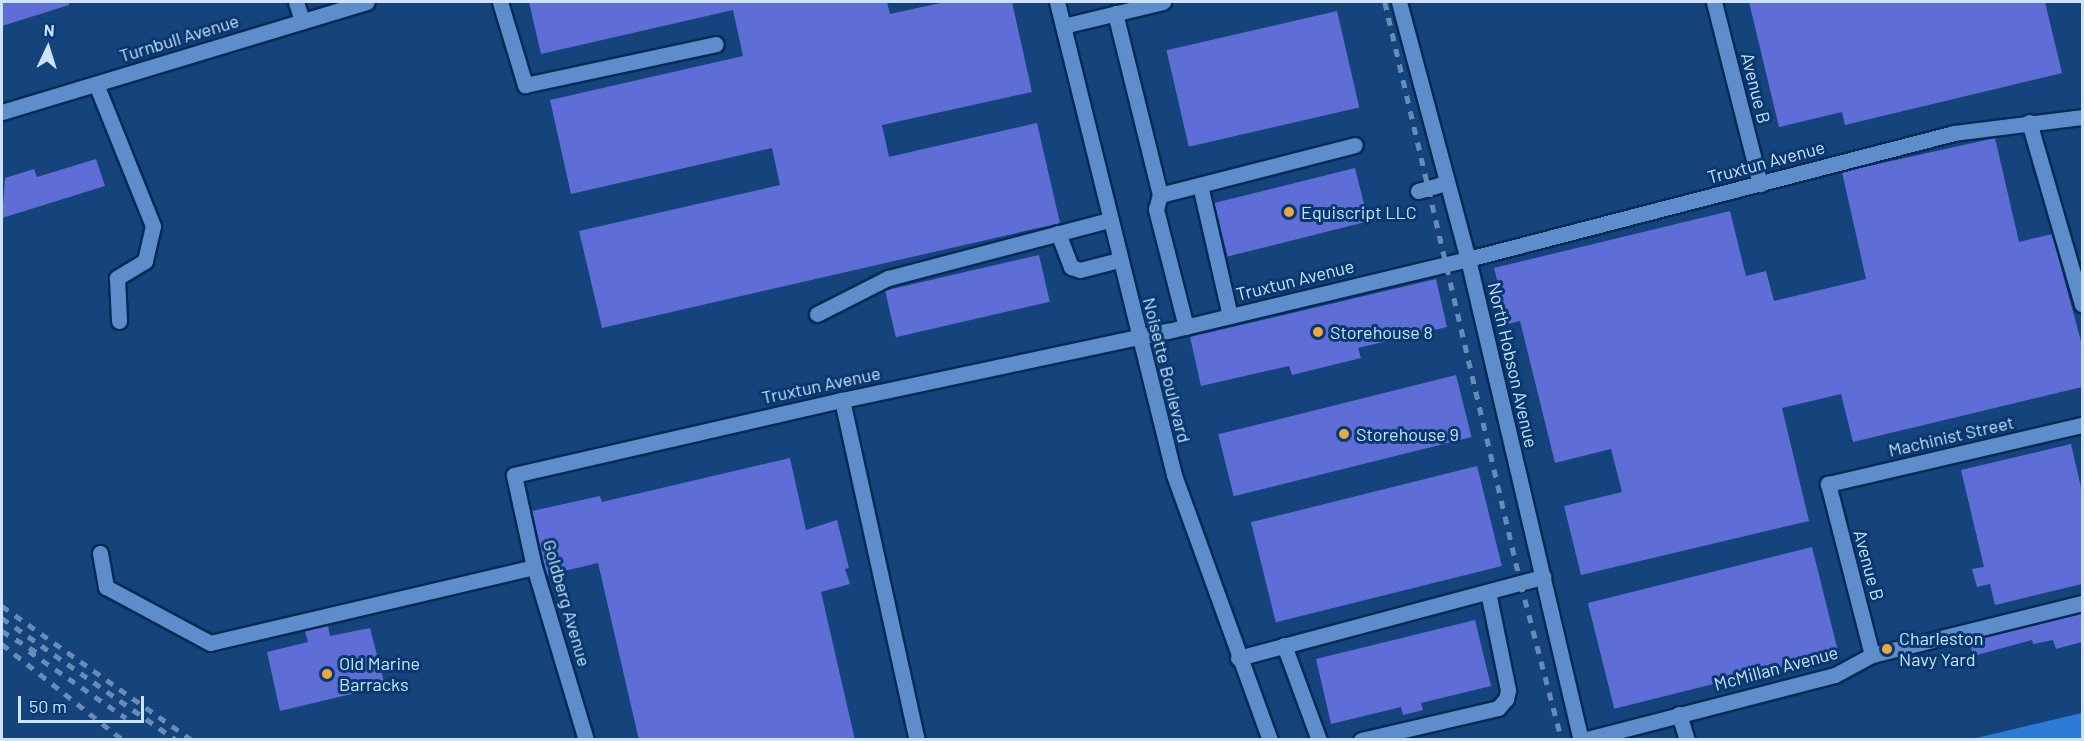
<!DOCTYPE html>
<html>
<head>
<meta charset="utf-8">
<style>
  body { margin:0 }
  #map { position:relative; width:2084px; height:741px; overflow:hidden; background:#14447b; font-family:Barlow,sans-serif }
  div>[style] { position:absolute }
  .water>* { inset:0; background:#2c7bd6 }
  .building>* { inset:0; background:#5f6dd6; transform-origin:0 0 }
  .roads { filter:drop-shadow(2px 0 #052a53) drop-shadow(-2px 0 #052a53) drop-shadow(0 2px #052a53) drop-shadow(0 -2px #052a53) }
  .minor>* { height:15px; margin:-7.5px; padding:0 7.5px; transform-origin:7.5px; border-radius:7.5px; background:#5d8ecb }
  .rail>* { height:4.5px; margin-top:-2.25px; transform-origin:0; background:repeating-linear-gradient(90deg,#688cb6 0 8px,transparent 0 16px) }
  .dots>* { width:16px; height:16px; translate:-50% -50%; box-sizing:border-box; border:3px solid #06396f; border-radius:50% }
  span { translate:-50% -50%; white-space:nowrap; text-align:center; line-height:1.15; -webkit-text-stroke:6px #06396f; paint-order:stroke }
  .street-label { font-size:18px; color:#cde2fc }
  .poi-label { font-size:18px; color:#cde2fc }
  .left { translate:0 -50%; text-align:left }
  .frame { position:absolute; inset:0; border:3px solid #cde2fc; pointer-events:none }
  .north { position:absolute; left:18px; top:18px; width:60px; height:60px; -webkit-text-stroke:4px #06396f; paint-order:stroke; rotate:4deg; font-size:16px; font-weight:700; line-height:24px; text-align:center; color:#cde2fc }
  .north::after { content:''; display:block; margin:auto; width:21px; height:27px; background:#cde2fc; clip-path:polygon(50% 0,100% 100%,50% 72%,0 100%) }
  .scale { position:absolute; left:18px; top:696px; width:126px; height:27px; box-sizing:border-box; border:3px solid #cde2fc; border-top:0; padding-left:8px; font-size:18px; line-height:21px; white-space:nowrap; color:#cde2fc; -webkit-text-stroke:4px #06396f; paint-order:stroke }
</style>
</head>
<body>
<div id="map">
  <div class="water">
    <i style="clip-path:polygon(2082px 713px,2082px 739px,1972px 739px)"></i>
  </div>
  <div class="building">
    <i style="clip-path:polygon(2px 2px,69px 2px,69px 5px,2px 26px)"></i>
    <i style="clip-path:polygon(529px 2px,887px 2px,890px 14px,945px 2px,1012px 2px,1032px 92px,882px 125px,889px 157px,1037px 123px,1060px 223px,602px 328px,579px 231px,780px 185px,772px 148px,571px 194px,550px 100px,743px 56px,733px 10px,541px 54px)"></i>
    <i style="clip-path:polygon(1749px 2px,2045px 2px,2062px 73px,1845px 125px,1842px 112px,1779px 127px)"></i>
    <i style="left:1337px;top:11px;width:99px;height:175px;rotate:77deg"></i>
    <i style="clip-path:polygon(1995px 138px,2019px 242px,2052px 234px,2082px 345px,2082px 387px,1853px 442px,1841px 394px,1782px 408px,1809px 521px,1581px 575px,1564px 506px,1622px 492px,1611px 449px,1555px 463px,1520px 321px,1508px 324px,1494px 268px,1730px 211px,1746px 276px,1766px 271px,1774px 301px,1866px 279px,1842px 172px)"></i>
    <i style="clip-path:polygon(96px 159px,105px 186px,2px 218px,5px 178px,34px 169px,37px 177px)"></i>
    <i style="left:1355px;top:168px;width:55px;height:145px;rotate:76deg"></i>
    <i style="left:1039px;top:255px;width:48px;height:158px;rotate:77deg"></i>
    <i style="clip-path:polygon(1436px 279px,1447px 327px,1358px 348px,1361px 358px,1292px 375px,1289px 366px,1201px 386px,1190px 337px)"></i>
    <i style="left:1456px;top:375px;width:64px;height:245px;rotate:76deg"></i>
    <i style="clip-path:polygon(2071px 444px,2082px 492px,2082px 584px,1995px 605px,1990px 584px,1977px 587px,1972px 569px,1984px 567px,1961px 470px)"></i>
    <i style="clip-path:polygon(790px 458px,806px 530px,837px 520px,849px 568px,845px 569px,850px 584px,821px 592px,855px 740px,639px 740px,598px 563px,547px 575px,532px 511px,600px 496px,602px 502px)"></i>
    <i style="left:1477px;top:466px;width:103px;height:233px;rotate:76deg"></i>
    <i style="left:1812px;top:547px;width:109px;height:231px;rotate:76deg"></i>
    <i style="clip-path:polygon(2082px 613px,2082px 642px,2056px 649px,2053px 640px,2033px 644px,2032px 640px,1973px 656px,1969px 641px)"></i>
    <i style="clip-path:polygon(1475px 620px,1491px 686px,1421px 703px,1423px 710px,1403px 715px,1401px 707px,1331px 724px,1316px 659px)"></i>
    <i style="clip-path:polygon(328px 626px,330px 636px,370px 628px,385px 686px,280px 711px,267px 652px,308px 642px,305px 631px)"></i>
  </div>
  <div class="roads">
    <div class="minor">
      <i style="left:296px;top:2px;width:20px;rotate:72deg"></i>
      <i style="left:500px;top:2px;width:87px;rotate:73.2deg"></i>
      <i style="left:525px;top:85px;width:195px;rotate:-12.1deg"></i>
      <i style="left:1057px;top:2px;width:487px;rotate:76.1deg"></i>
      <i style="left:1174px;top:475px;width:282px;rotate:70.1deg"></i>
      <i style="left:1399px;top:2px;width:266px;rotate:75deg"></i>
      <i style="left:1468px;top:259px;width:494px;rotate:76.8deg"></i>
      <i style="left:1714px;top:2px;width:188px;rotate:75.8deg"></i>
      <i style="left:1115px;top:13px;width:187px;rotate:76.1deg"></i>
      <i style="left:1063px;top:26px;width:103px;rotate:-13.5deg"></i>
      <i style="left:96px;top:84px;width:153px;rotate:68.1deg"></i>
      <i style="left:153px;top:226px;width:36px;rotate:103deg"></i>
      <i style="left:145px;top:261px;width:33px;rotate:149deg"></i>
      <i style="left:117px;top:278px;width:43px;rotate:87.3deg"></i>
      <i style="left:2px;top:112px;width:381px;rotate:-16.8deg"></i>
      <i style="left:2029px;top:122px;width:190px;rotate:73.8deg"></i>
      <i style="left:1200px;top:185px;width:134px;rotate:77.1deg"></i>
      <i style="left:1418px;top:191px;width:29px;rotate:-16deg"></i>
      <i style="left:1058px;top:233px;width:36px;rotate:69deg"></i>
      <i style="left:1071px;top:267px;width:9px;rotate:18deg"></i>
      <i style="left:1080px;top:270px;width:40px;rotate:-14.4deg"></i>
      <i style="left:817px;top:314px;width:80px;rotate:-26.9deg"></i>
      <i style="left:888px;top:278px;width:228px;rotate:-14.7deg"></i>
      <i style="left:1186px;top:327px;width:122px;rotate:-104.3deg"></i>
      <i style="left:1156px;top:209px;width:15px;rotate:-74deg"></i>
      <i style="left:1160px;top:195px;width:201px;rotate:-14.4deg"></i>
      <i style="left:842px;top:400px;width:348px;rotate:77.6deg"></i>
      <i style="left:100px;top:553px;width:35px;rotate:80deg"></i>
      <i style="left:106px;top:587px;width:118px;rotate:28.3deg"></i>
      <i style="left:210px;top:643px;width:333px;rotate:-13.2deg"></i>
      <i style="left:1284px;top:645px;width:101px;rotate:69.8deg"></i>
      <i style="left:1872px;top:655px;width:177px;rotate:-104.4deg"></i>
      <i style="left:1828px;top:484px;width:261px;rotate:-13.1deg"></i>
      <i style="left:1238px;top:658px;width:316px;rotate:-14.9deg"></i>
      <i style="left:1679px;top:714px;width:27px;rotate:73deg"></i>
      <i style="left:586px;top:740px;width:181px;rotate:-106.7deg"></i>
      <i style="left:534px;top:567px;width:94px;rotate:-102.3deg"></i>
      <i style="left:514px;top:475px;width:336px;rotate:-12.9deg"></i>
      <i style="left:842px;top:400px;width:333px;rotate:-12deg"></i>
      <i style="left:1168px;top:331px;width:309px;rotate:-13.5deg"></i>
      <i style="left:1468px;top:259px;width:502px;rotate:-14.53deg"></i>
      <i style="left:1954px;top:133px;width:129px;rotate:-7.1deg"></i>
      <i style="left:1361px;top:740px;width:141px;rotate:-13.1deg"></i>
      <i style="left:1498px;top:708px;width:12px;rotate:-48deg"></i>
      <i style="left:1506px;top:699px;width:9px;rotate:-77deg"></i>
      <i style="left:1508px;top:690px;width:100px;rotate:-101.5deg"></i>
      <i style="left:1583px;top:740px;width:260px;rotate:-14.5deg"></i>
      <i style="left:1835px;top:675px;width:42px;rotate:-28.4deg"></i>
      <i style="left:1872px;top:655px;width:216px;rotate:-13.9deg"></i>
    </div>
  </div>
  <div class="rail">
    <i style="left:1385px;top:2px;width:598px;rotate:76.85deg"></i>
    <i style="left:1521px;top:584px;width:161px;rotate:75.3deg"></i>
    <i style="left:2px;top:606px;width:232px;rotate:35.2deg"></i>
    <i style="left:2px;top:618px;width:213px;rotate:35deg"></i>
    <i style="left:2px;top:631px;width:42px;rotate:31.4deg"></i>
    <i style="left:2px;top:644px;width:154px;rotate:38.4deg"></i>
    <i style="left:29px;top:651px;width:118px;rotate:34.6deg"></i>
  </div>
  <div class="dots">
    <i style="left:1289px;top:212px;background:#eda83b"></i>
    <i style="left:1318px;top:332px;background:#eda83b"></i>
    <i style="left:1344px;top:434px;background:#eda83b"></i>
    <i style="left:1887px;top:649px;background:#eda83b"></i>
    <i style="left:327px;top:674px;background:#eda83b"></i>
  </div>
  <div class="street-label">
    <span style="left:179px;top:38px;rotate:-17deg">Turnbull Avenue</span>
    <span style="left:1756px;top:88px;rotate:76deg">Avenue B</span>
    <span style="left:1766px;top:162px;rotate:-15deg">Truxtun Avenue</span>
    <span style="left:1295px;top:280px;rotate:-14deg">Truxtun Avenue</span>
    <span style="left:1513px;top:365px;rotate:77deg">North Hobson Avenue</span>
    <span style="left:1167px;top:370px;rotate:76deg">Noisette Boulevard</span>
    <span style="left:821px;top:385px;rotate:-12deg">Truxtun Avenue</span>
    <span style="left:1951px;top:436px;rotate:-13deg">Machinist Street</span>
    <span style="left:1869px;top:565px;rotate:75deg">Avenue B</span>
    <span style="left:567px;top:603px;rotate:74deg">Goldberg Avenue</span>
    <span style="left:1776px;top:668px;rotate:-15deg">McMillan Avenue</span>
  </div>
  <div class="poi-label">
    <span class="left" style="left:1301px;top:212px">Equiscript LLC</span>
    <span class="left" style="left:1330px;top:332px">Storehouse 8</span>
    <span class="left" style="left:1356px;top:434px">Storehouse 9</span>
    <span class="left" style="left:1899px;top:649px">Charleston<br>Navy Yard</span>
    <span class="left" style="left:339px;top:674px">Old Marine<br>Barracks</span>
  </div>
  <div class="frame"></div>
  <div class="north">N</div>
  <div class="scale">50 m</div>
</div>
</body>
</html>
